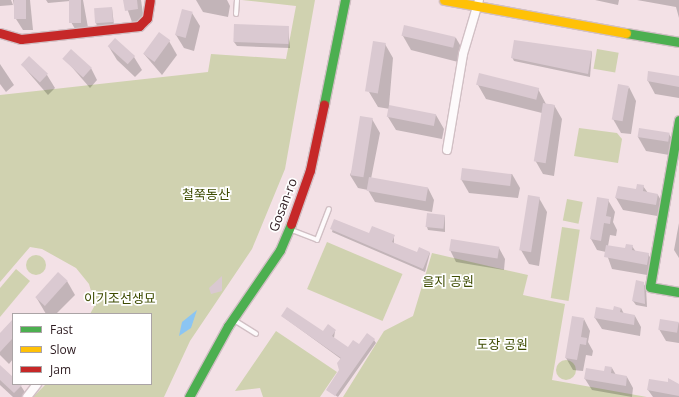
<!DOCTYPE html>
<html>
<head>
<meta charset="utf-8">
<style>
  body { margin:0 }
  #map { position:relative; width:679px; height:397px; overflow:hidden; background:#f3e1e6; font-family:"Open Sans","Noto Sans KR",sans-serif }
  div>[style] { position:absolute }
  .green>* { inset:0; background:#d0d2b0; transform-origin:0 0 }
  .round { border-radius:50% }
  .water>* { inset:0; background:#8bc5f3 }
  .shadow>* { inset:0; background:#0003 }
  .building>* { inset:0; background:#dac9d1; transform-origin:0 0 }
  .roads { filter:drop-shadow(1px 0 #d1bfc4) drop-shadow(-1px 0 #d1bfc4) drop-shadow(0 1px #d1bfc4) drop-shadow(0 -1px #d1bfc4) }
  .lane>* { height:4px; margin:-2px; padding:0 2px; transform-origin:2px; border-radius:2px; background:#fdfafb }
  .street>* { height:8px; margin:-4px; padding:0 4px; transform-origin:4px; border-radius:4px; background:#fdfafb }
  .fast>* { height:9px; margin:-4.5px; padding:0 4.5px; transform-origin:4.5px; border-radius:4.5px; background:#4caf50 }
  .slow>* { height:9px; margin:-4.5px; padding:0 4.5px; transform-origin:4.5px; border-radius:4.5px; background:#ffc107 }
  .jam>* { height:9px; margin:-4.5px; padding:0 4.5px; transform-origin:4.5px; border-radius:4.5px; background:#c62828 }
  span { translate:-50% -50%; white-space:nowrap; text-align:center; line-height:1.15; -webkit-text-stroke:3.5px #fff; paint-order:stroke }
  .park-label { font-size:13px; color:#3d4b00 }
  .street-label { font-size:13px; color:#2d1b20 }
  .legend { position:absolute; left:12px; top:313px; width:140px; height:72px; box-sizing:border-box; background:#fff; border:1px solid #aba4a6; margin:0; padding:5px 7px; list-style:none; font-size:12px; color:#2d1b20 }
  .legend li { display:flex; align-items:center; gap:8px; height:20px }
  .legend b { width:20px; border:1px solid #aba4a6 }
</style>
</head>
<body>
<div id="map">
  <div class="green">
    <i style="clip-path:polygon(242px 0,315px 0,285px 169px,252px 249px,190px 341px,164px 397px,33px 397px,46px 384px,151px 384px,151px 314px,90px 314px,95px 305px,89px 284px,76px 268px,42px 249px,30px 247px,0 282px,0 95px,208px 72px,211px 54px,286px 59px,296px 6px)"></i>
    <i style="left:597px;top:49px;width:22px;height:20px;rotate:10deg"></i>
    <i style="clip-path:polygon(579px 128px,617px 133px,622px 139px,618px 163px,574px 156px)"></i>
    <i style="left:567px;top:199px;width:16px;height:22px;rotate:11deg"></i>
    <i style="left:562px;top:227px;width:18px;height:72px;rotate:9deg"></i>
    <i style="left:327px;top:242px;width:82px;height:51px;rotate:23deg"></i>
    <i style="clip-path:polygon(432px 253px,528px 275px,523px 295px,565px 304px,552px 380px,647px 397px,343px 397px,384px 331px,413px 316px)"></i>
    <i class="round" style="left:26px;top:255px;width:20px;height:20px"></i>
    <i style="clip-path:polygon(16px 269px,30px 281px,0 317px,0 288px)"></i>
    <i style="clip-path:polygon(276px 331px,337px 372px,320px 397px,263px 397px,260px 388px,235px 391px)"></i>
    <i class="round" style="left:556px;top:360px;width:20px;height:20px"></i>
  </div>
  <div class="water">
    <i style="clip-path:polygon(197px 310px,191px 328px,179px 336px,182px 322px)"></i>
  </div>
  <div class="shadow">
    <i style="clip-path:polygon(0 0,11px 0,13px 5px,0 6px)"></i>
    <i style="clip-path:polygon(13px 0,30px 0,33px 30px,23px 30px,16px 19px)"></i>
    <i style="clip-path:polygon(46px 0,83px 0,89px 33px,78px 34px,71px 22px,70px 1px,48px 3px)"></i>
    <i style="clip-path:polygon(124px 0,141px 0,144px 21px,132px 22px)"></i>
    <i style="clip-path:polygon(196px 0,227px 0,230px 6px,228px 17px,203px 12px)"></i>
    <i style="clip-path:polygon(595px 0,619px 0,618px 5px)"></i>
    <i style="clip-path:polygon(637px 0,679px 0,679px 18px,676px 7px)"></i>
    <i style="clip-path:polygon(112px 8px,114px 25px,97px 26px,96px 23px)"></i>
    <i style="clip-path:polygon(192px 13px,200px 26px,194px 51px,184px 48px,176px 35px)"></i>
    <i style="clip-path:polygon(288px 27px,290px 48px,237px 46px,234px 42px)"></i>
    <i style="clip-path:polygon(403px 36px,456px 38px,464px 52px,462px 63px,411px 50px)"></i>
    <i style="clip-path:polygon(169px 41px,177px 55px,162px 75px,144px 54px)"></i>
    <i style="clip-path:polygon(374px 42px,385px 44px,393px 58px,389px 106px,436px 115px,444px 129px,442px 139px,396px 130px,388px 117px,390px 109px,378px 107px,369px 92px)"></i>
    <i style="clip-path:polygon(109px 47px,134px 57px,142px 70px,135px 77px,117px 60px)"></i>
    <i style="clip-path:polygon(592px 52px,590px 77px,514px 61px,512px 57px)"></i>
    <i style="clip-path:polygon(64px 58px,91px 68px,97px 80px,90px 88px)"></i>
    <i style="clip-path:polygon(0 64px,14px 85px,6px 92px,0 84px)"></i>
    <i style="clip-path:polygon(22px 65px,47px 75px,55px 88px,48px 95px)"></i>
    <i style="clip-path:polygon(679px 77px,679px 98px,655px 94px,648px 81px)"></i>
    <i style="clip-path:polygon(478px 85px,538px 89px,546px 104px,554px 105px,562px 119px,554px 176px,543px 174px,535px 160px,542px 113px,486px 99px)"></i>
    <i style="clip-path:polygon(629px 87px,636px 101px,631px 134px,621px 133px,613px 119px)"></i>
    <i style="clip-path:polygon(372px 119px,380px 133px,371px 179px,428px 188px,434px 200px,432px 212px,375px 202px,368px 190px,358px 188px,350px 175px)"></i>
    <i style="clip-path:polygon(669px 134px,677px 147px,675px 156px,646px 151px,638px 137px)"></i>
    <i style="clip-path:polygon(512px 174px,520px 188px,518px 198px,469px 193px,461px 179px)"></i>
    <i style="clip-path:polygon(643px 186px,648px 193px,658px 195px,664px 206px,663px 217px,623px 210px,616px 198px)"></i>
    <i style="clip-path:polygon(539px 198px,547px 212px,539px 266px,529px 264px,521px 250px)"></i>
    <i style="clip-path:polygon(608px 200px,615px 212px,613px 222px,617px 230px,616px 236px,610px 235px,608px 246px,626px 250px,632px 246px,636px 252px,648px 254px,655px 265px,653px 276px,612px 269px,606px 252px,597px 250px,591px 239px)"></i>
    <i style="clip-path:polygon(445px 216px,445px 232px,428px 230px,427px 227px)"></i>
    <i style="clip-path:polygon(335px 220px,369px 235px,373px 227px,394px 236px,394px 244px,417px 254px,430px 253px,425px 272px,332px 232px)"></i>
    <i style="clip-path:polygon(679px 223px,679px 258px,674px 250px)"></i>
    <i style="clip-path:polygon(499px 248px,505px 259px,504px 270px,456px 262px,450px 250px)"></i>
    <i style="clip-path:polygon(67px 281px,75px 295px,56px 314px,46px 314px,36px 297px)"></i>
    <i style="clip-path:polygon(643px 283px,646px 287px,647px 307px,636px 305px,633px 301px)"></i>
    <i style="clip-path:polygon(621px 308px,624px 314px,635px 316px,641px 327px,640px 336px,602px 329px,595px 318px)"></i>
    <i style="clip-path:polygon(282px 316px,323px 333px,335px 331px,334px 338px,348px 349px,374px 340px,376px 343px,338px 397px,327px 390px,341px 370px,341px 359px)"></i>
    <i style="clip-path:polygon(584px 319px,590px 331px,588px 342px,593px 351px,592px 356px,586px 355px,583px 371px,573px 370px,566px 358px)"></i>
    <i style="clip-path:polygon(13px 320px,13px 359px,9px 364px,0 355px,0 334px)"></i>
    <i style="clip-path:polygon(679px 323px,679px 343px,666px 341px,659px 329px)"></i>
    <i style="clip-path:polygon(0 366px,13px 378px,13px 384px,21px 386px,28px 397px,13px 397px,0 385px)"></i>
    <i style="clip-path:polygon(612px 368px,616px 375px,627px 377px,633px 388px,632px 397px,592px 390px,585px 379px)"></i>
    <i style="clip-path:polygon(669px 379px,679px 385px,679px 397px,653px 397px,648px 390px,669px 383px)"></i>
  </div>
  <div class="building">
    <i style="left:14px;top:0;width:12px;height:19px"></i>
    <i style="left:69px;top:0;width:12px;height:23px"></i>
    <i style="clip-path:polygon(123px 0,137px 0,138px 9px,125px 11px)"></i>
    <i style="left:112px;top:7px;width:15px;height:18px;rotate:86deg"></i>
    <i style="left:182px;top:9px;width:11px;height:27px;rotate:15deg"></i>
    <i style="left:234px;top:24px;width:55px;height:18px;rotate:2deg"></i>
    <i style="left:404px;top:25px;width:53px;height:11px;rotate:13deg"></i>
    <i style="left:159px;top:32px;width:14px;height:27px;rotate:36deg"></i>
    <i style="left:115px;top:38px;width:27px;height:11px;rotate:42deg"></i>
    <i style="clip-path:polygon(514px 40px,592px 51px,588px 74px,511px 58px)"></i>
    <i style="left:373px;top:41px;width:13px;height:51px;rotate:9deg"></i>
    <i style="left:71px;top:49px;width:28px;height:13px;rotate:42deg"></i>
    <i style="left:29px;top:56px;width:26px;height:12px;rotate:43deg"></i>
    <i style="clip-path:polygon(648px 71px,679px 76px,679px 87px,647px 81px)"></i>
    <i style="left:479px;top:73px;width:62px;height:12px;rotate:14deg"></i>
    <i style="left:618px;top:84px;width:11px;height:36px;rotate:10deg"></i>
    <i style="left:543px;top:103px;width:12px;height:59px;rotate:9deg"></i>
    <i style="left:389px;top:105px;width:48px;height:12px;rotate:11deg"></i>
    <i style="left:360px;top:116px;width:13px;height:60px;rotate:9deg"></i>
    <i style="left:639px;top:128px;width:31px;height:9px;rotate:9deg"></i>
    <i style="left:462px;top:168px;width:50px;height:12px;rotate:7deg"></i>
    <i style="left:369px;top:177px;width:60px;height:14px;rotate:10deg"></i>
    <i style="clip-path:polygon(637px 184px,644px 185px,643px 191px,658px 194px,656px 205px,615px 198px,618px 186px,636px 189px)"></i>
    <i style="left:528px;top:195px;width:12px;height:56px;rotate:9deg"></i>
    <i style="clip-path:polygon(597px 197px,609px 199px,606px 216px,611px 217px,610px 224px,604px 223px,601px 241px,590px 239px)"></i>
    <i style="left:427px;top:213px;width:18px;height:14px;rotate:6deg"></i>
    <i style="clip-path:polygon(334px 219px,369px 233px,372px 226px,395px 235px,392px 242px,417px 252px,419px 247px,430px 252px,423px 269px,330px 229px)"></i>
    <i style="left:451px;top:239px;width:49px;height:12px;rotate:9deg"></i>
    <i style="clip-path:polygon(626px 244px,633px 245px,632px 250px,649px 253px,647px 265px,604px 257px,606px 245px,625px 248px)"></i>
    <i style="left:58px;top:272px;width:13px;height:34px;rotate:42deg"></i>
    <i style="clip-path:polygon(222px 276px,222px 291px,211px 294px,209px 288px)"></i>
    <i style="clip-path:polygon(636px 280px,644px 282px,645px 304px,632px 301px)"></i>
    <i style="clip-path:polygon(614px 306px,621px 308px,620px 312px,635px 315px,634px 325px,594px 318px,596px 307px,613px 310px)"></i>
    <i style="clip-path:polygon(287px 307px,323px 331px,328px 324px,336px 330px,332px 336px,348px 347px,353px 340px,359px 344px,367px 333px,375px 339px,335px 396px,326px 390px,339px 370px,337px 363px,341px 358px,281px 316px)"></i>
    <i style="clip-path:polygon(572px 316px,584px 318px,581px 337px,587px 338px,586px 345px,580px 344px,577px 360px,565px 358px)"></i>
    <i style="clip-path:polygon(13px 319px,13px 338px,0 352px,0 333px)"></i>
    <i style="left:660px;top:319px;width:19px;height:11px;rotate:9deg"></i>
    <i style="clip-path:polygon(0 365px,13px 377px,13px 384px,23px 384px,14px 393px,0 380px)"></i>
    <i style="clip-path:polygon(605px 366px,612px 367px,611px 373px,627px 376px,626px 386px,584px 379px,586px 368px,604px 371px)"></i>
    <i style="clip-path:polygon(668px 378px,679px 384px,679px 396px,647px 390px,649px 379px,668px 382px)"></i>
  </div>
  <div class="roads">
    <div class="lane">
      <i style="left:236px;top:14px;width:14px;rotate:-86deg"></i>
      <i style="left:289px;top:229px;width:30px;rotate:21deg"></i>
      <i style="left:317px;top:240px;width:33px;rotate:-69deg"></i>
      <i style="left:234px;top:320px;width:26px;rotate:32deg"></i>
    </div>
    <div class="street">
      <i style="left:447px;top:150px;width:97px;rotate:-80.5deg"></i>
      <i style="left:463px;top:54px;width:56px;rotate:-73.5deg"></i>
      <i style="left:27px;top:397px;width:16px;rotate:-52deg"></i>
    </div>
    <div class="fast">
      <i style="left:626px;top:33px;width:54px;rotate:9.6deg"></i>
      <i style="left:324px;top:104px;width:106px;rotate:-78.6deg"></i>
      <i style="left:679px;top:120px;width:169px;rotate:99.9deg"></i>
      <i style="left:650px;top:287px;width:29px;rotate:10deg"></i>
      <i style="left:189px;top:397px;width:81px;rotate:-61.2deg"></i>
      <i style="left:228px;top:326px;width:92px;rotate:-55.6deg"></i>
      <i style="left:280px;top:250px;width:28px;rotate:-67deg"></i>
    </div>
    <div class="slow">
      <i style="left:444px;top:0;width:185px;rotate:10.3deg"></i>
    </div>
    <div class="jam">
      <i style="left:0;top:33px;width:22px;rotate:16deg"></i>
      <i style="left:21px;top:39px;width:119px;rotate:-6.3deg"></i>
      <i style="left:139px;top:26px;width:11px;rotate:-45deg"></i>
      <i style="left:147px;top:18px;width:18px;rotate:-81deg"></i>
      <i style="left:291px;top:224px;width:57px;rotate:-70.6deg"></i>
      <i style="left:310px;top:170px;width:67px;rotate:-78deg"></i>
    </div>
  </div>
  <div class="park-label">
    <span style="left:206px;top:194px">철쭉동산</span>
    <span style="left:448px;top:281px">을지 공원</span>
    <span style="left:120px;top:298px">이기조선생묘</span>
    <span style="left:502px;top:344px">도장 공원</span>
  </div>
  <div class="street-label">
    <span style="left:283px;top:205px;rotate:-69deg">Gosan-ro</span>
  </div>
  <ul class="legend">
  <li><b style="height:5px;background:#4caf50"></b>Fast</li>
  <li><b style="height:5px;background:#ffc107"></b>Slow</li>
  <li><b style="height:5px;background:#c62828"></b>Jam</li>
  </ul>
</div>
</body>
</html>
